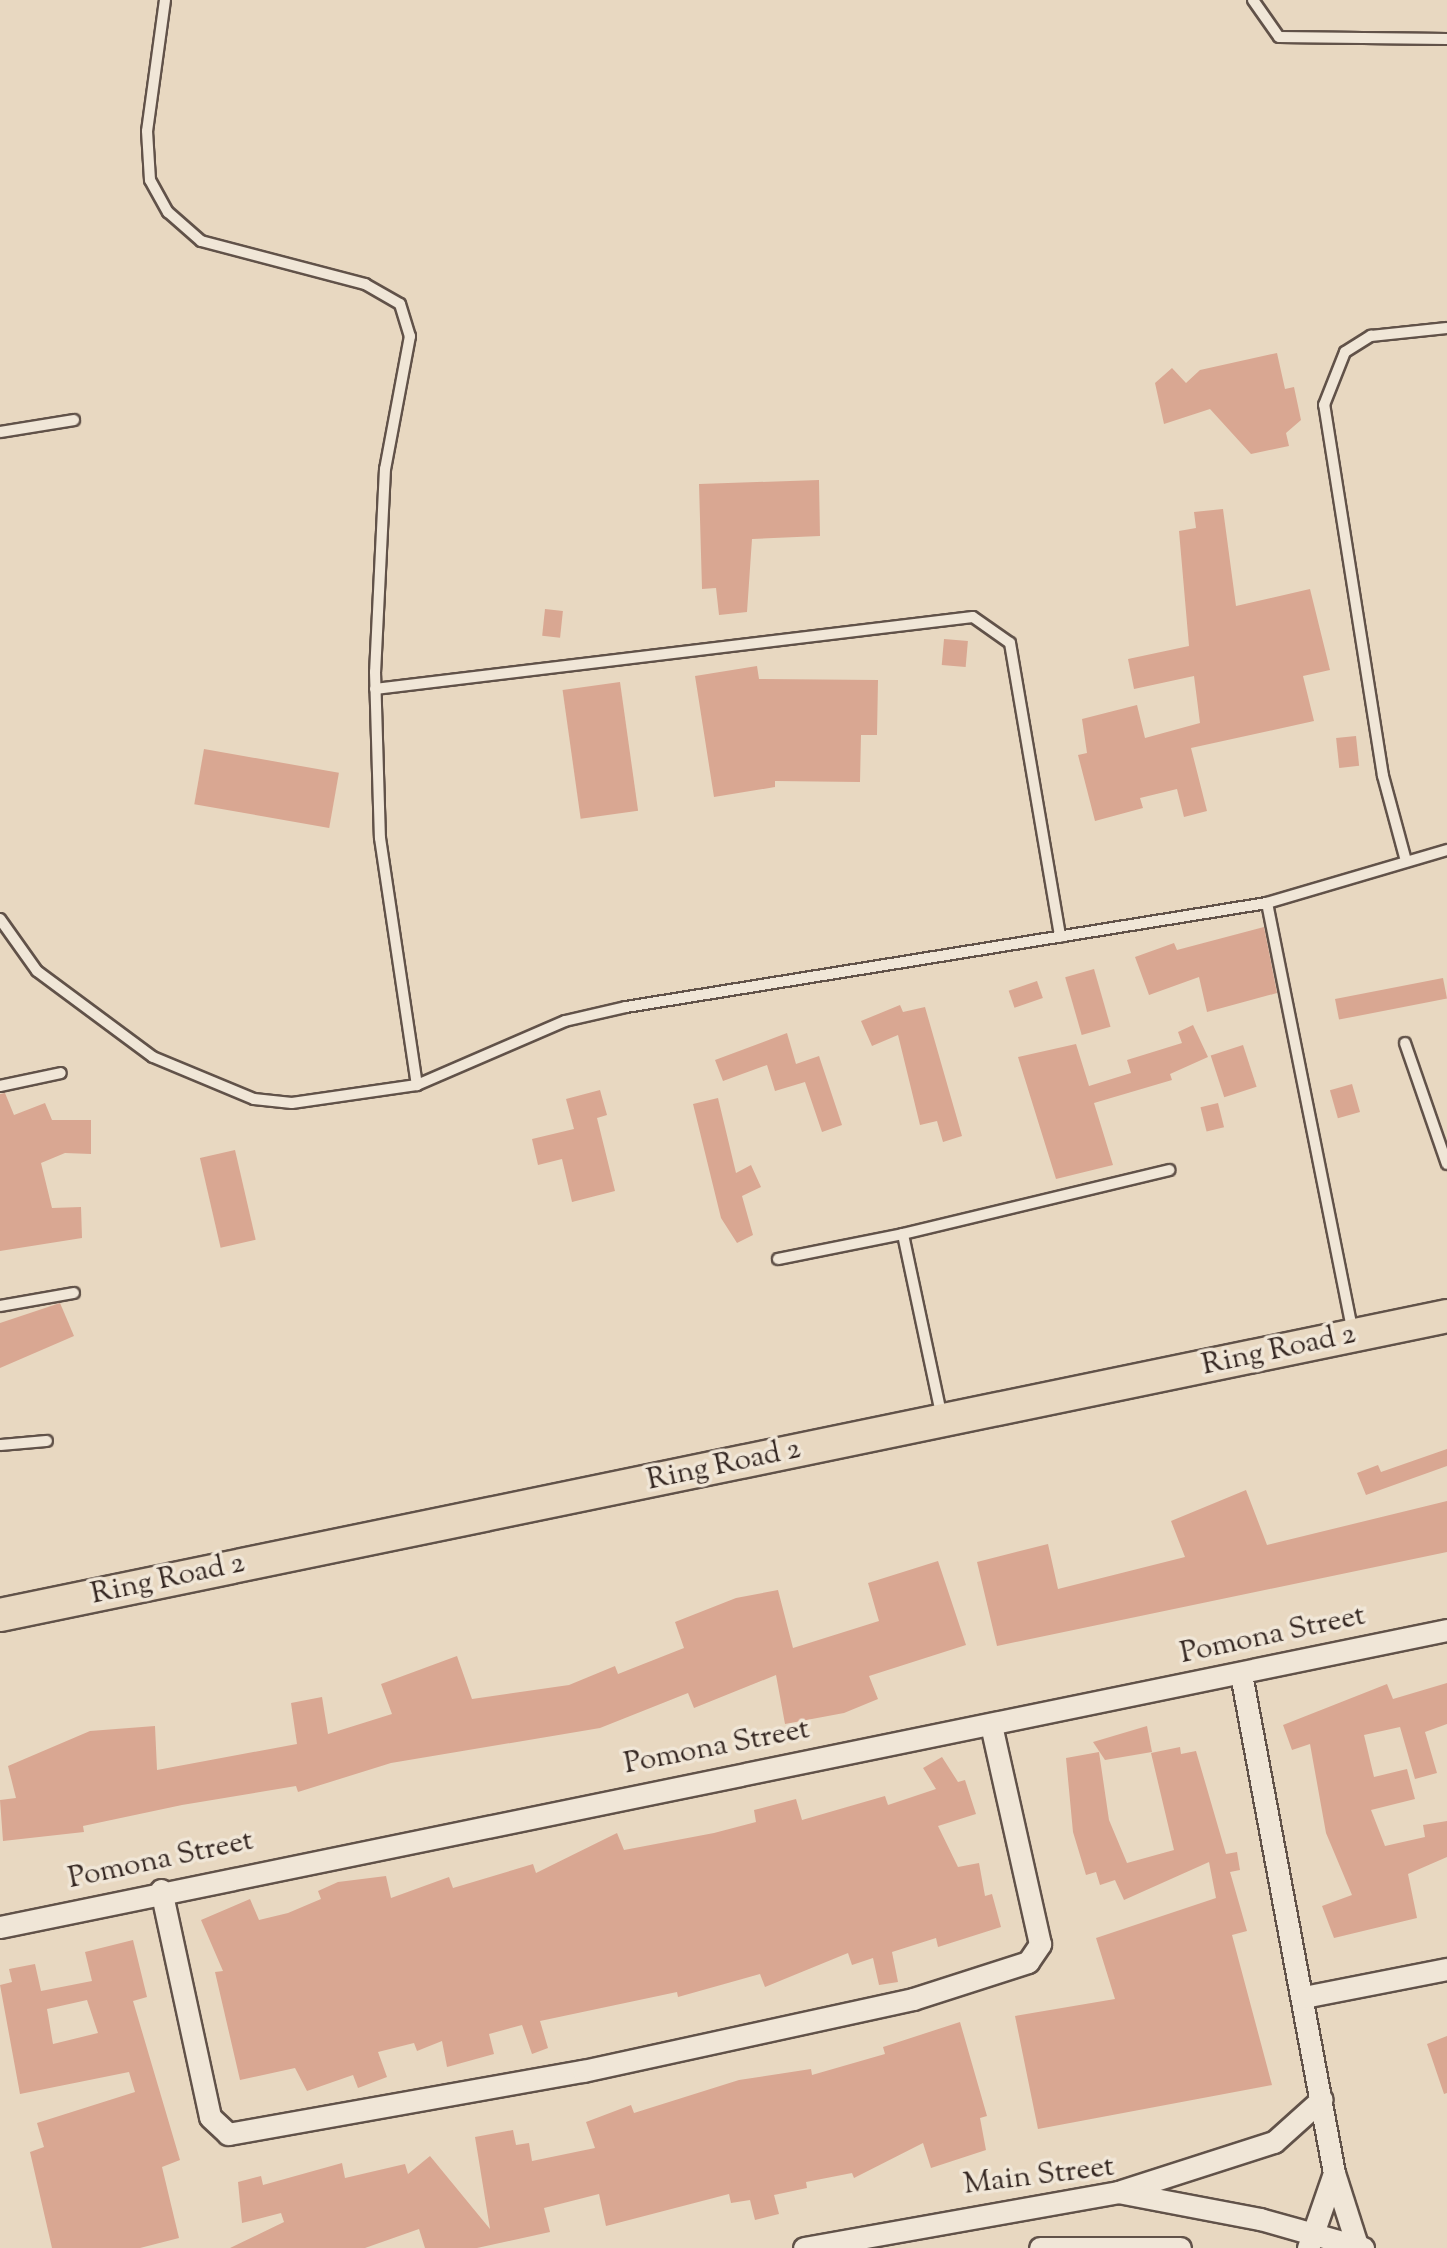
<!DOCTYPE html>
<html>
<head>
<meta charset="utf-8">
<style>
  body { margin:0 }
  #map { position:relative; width:1447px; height:2248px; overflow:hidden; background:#e8d8c1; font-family:"Sorts Mill Goudy",serif }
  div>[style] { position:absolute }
  .building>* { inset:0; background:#d9a792; transform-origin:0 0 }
  .roads { filter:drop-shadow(2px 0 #615249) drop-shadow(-2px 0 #615249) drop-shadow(0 2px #615249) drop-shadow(0 -2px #615249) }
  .lane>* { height:10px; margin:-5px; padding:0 5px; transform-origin:5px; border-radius:5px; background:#f0e6d7 }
  .street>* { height:21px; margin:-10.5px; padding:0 10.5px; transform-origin:10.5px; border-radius:10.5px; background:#f0e6d7 }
  .primary>* { height:32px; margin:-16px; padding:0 16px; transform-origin:16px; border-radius:16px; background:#e8d8c1 }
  span { translate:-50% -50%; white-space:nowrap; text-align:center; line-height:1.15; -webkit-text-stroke:7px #f0e6d7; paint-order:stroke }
  .street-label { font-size:30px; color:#342621 }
</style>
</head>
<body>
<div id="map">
  <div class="building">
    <i style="clip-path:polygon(1277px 353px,1285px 389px,1294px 387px,1301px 420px,1286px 433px,1289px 446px,1251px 454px,1210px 409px,1164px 424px,1155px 383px,1172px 368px,1186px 383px,1200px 370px)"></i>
    <i style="clip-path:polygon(819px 480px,820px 536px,752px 539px,747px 612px,719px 615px,716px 588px,702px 589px,699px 484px)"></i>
    <i style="clip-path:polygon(1223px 509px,1236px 606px,1310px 589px,1330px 670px,1303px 676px,1314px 721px,1191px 748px,1207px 811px,1184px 817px,1177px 789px,1140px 798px,1143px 808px,1095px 821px,1078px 755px,1087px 753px,1082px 719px,1137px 705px,1145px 738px,1200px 723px,1194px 676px,1134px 689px,1128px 659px,1189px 646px,1179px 531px,1196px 528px,1194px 512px)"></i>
    <i style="left:545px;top:609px;width:18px;height:27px;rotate:6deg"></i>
    <i style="left:944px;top:639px;width:24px;height:26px;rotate:5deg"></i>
    <i style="clip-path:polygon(757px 666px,759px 679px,878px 680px,877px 735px,861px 735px,860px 782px,775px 781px,775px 787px,714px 797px,695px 676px)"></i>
    <i style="left:620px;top:682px;width:130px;height:58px;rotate:82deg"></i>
    <i style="left:1356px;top:736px;width:30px;height:20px;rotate:84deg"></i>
    <i style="left:204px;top:749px;width:137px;height:56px;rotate:10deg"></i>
    <i style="clip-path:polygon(1264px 927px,1277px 993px,1207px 1012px,1199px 977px,1149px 995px,1135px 957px,1174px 943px,1177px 950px)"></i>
    <i style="left:1094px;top:969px;width:60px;height:30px;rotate:74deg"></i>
    <i style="left:1443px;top:978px;width:21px;height:110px;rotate:79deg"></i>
    <i style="left:1037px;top:981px;width:18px;height:30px;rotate:71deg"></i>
    <i style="clip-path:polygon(900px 1005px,903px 1012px,925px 1007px,962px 1136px,943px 1142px,937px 1121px,920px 1125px,898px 1035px,872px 1046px,861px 1021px)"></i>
    <i style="clip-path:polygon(1193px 1025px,1208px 1057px,1170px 1074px,1172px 1080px,1094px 1103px,1113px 1165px,1056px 1179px,1018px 1057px,1076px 1044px,1089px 1086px,1131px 1073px,1127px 1060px,1182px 1043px,1178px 1032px)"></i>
    <i style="clip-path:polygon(787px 1033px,796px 1064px,819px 1056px,842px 1125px,822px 1132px,805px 1082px,775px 1091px,767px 1065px,723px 1081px,715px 1060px)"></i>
    <i style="left:1243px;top:1045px;width:44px;height:34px;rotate:72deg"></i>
    <i style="left:1352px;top:1084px;width:29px;height:23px;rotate:74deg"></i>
    <i style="clip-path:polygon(600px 1090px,607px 1115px,597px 1118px,615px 1191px,572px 1202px,562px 1159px,538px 1165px,532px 1139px,574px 1129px,566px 1099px)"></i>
    <i style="clip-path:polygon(5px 1093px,14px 1115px,45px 1103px,52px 1120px,91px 1120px,91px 1154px,65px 1153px,41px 1163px,52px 1208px,81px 1207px,82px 1238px,0 1251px,0 1094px)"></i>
    <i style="clip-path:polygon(718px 1098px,736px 1173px,751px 1165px,761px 1187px,742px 1196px,753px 1235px,737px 1243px,721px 1218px,693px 1104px)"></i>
    <i style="left:1218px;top:1103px;width:25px;height:18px;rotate:76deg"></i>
    <i style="left:235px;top:1150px;width:92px;height:36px;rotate:77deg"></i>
    <i style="clip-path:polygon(60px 1303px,74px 1336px,0 1368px,0 1323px)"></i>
    <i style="clip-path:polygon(1447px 1449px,1447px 1466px,1366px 1495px,1357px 1473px,1378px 1465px,1381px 1472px)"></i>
    <i style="clip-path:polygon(1246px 1490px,1267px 1545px,1447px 1501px,1447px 1552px,997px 1646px,977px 1562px,1048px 1544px,1058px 1589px,1185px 1557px,1171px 1521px)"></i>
    <i style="clip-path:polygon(938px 1561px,966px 1645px,869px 1676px,878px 1699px,844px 1713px,785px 1724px,776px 1675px,694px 1708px,688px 1693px,600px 1728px,391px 1763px,298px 1792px,296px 1786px,182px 1805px,83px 1826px,84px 1832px,3px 1841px,0 1800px,16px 1798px,8px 1766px,90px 1731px,155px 1726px,157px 1770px,297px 1744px,291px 1703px,322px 1697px,328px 1734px,392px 1714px,381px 1684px,457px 1656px,472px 1699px,569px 1685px,615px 1666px,618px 1674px,684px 1648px,675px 1622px,736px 1598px,778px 1590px,793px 1648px,879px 1621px,868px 1583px)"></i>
    <i style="clip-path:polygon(1447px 1683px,1447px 1724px,1425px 1732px,1437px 1773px,1415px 1779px,1400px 1727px,1364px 1735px,1374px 1777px,1407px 1769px,1415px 1799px,1371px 1810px,1385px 1846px,1425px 1837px,1423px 1825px,1447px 1821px,1447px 1857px,1408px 1874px,1417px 1918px,1334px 1938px,1322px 1906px,1352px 1895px,1326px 1833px,1310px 1744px,1292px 1750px,1283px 1725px,1387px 1684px,1393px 1699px)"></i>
    <i style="clip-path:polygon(1147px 1726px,1152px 1752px,1105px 1760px,1093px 1742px)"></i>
    <i style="clip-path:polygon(1180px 1747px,1181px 1754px,1196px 1751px,1226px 1854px,1237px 1852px,1240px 1870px,1230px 1872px,1247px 1931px,1232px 1935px,1272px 2085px,1038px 2129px,1015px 2016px,1115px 1999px,1096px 1938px,1216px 1898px,1209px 1862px,1124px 1900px,1115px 1880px,1100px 1885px,1096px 1872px,1086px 1875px,1073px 1832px,1066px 1758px,1099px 1752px,1109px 1820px,1127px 1863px,1174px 1850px,1151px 1753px)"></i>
    <i style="clip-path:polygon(942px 1757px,958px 1782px,965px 1780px,976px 1814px,938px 1826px,958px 1867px,979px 1863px,985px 1896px,992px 1894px,1001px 1927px,938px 1947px,936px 1938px,892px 1952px,898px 1982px,879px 1985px,873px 1958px,852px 1965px,848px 1953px,765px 1987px,760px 1974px,678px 1997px,677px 1992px,540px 2021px,548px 2048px,532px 2054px,522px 2025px,489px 2034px,494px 2054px,447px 2067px,442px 2041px,417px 2051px,414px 2043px,378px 2052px,387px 2077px,358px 2088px,353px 2075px,307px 2091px,295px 2068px,240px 2080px,215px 1972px,223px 1971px,201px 1920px,250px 1899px,259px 1920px,288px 1913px,321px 1899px,318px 1891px,338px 1882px,386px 1876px,391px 1898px,449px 1877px,453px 1888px,533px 1864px,536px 1873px,617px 1833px,624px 1850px,714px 1833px,756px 1822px,754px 1810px,796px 1799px,802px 1820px,885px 1796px,888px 1805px,936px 1789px,923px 1768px)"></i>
    <i style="clip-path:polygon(evenodd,133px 1940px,147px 1997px,133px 2001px,180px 2160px,162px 2167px,179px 2238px,140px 2248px,52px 2248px,30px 2152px,44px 2147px,37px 2123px,135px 2092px,129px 2072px,20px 2094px,0 1985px,12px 1982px,9px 1969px,35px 1964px,41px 1991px,92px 1981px,85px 1952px,133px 1940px,87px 2000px,98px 2033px,53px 2044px,47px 2009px,87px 2000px)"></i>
    <i style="clip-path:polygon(960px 2022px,987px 2116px,980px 2118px,986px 2150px,931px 2168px,923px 2143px,854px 2178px,852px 2173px,806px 2182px,807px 2188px,774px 2195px,779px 2214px,755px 2220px,750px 2200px,731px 2203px,729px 2194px,606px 2226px,599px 2194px,544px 2208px,550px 2232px,477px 2248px,425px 2248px,419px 2229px,365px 2248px,230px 2248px,284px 2222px,281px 2213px,242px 2223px,238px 2182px,261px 2176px,263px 2185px,342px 2163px,345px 2178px,405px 2164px,408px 2174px,430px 2156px,490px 2229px,475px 2137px,513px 2130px,516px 2145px,529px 2143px,532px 2161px,595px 2148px,586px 2122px,631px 2105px,634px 2113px,739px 2080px,811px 2069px,812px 2075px,885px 2054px,883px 2047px)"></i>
    <i style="clip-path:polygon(1447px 2036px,1447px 2093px,1444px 2094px,1427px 2044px)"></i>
  </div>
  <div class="roads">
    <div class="lane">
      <i style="left:165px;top:0;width:132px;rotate:97.8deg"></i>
      <i style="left:147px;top:131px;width:49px;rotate:86.5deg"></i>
      <i style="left:150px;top:180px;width:37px;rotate:61deg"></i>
      <i style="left:168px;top:212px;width:44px;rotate:41.3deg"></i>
      <i style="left:201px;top:241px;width:170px;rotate:14.7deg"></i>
      <i style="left:365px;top:284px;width:40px;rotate:29.7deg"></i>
      <i style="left:400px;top:304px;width:34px;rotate:73deg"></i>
      <i style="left:410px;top:336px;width:135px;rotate:100.6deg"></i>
      <i style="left:385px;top:469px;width:203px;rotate:92.8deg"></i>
      <i style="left:375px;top:672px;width:166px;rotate:88.3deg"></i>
      <i style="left:380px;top:838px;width:250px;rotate:81.5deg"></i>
      <i style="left:1253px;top:0;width:45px;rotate:54.9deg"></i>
      <i style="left:1279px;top:37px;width:168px;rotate:0.7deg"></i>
      <i style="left:0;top:432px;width:75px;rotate:-9.2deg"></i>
      <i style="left:375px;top:689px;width:602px;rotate:-6.87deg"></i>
      <i style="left:973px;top:617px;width:45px;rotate:35.1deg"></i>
      <i style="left:1010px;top:643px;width:298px;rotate:80.3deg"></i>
      <i style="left:1406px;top:861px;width:88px;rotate:-105.1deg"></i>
      <i style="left:1383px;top:776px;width:376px;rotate:-99deg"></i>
      <i style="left:1324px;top:405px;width:57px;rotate:-68.4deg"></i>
      <i style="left:1345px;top:352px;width:31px;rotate:-32deg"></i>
      <i style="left:1371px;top:336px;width:76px;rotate:-6deg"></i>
      <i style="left:1267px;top:903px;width:439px;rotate:78.7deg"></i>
      <i style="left:0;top:919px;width:64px;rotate:54.6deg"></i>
      <i style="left:37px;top:971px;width:144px;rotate:36.6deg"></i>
      <i style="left:153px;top:1057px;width:109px;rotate:22.6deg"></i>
      <i style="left:254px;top:1099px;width:38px;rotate:6deg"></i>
      <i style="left:292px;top:1103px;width:126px;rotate:-8.2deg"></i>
      <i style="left:417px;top:1085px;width:161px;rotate:-23.4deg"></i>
      <i style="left:565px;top:1021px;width:63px;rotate:-12.9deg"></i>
      <i style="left:626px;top:1007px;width:649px;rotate:-9.22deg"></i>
      <i style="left:1267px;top:903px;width:188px;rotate:-16.4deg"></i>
      <i style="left:1405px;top:1043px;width:128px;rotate:70.9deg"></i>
      <i style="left:0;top:1086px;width:62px;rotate:-12deg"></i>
      <i style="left:778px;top:1259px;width:127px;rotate:-11.3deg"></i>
      <i style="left:0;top:1306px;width:75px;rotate:-10deg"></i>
      <i style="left:942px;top:1418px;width:188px;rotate:-102deg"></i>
      <i style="left:903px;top:1234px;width:274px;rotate:-13.5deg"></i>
      <i style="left:0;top:1445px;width:47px;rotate:-4.9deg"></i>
    </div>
    <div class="street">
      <i style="left:1241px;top:1674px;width:508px;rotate:79.44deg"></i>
      <i style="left:1334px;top:2173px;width:79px;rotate:72.3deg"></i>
      <i style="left:161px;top:1890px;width:232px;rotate:77.8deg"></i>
      <i style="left:210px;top:2117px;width:25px;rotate:43deg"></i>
      <i style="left:228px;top:2134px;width:361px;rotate:-10.1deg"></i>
      <i style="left:583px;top:2071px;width:338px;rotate:-12.3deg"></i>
      <i style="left:913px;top:1999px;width:121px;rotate:-17.8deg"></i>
      <i style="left:1028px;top:1962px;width:22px;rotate:-56deg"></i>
      <i style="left:1040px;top:1944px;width:225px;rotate:-102.6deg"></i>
      <i style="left:0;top:1927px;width:1477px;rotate:-11.6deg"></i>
      <i style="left:1304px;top:1997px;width:146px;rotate:-11.1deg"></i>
      <i style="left:1121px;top:2191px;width:161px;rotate:-17.8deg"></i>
      <i style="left:1274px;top:2142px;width:64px;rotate:-41.9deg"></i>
      <i style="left:804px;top:2248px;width:319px;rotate:-10.1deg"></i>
      <i style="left:1118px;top:2192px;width:145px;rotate:10.8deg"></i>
      <i style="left:1260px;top:2219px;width:107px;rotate:15.7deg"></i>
      <i style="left:1040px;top:2248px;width:140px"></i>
      <i style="left:1308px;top:2248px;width:79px;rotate:-70.9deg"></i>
    </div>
    <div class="primary">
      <i style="left:0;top:1615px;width:1478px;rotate:-11.67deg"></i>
    </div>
  </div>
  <div class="street-label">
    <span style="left:1279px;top:1351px;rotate:-12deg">Ring Road 2</span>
    <span style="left:724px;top:1466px;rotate:-12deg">Ring Road 2</span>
    <span style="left:168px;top:1580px;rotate:-12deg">Ring Road 2</span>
    <span style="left:1273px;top:1636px;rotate:-12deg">Pomona Street</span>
    <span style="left:717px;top:1748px;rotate:-11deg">Pomona Street</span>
    <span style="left:161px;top:1861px;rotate:-12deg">Pomona Street</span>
    <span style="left:1039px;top:2177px;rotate:-7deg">Main Street</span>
  </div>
</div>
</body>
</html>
